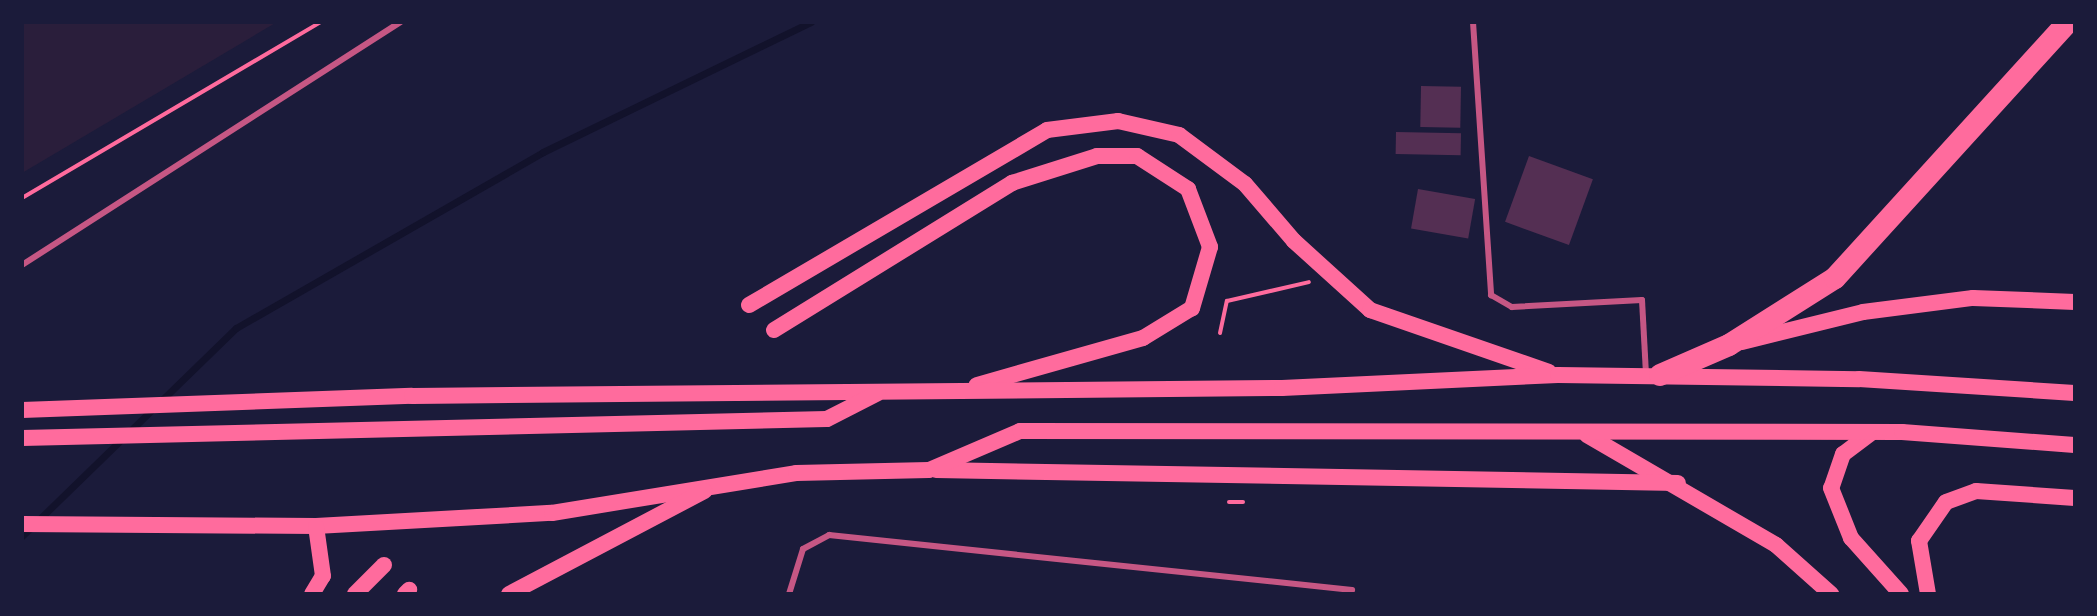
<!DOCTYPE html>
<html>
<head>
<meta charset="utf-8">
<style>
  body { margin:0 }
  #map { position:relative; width:2097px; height:616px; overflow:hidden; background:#1b1b3a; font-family:"Source Sans 3",sans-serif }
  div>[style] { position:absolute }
  .green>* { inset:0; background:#2a1e3b }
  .stream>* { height:7px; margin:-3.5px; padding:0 3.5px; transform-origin:3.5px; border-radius:3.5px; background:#12122b }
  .building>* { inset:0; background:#542f53; transform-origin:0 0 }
  .path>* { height:4px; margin:-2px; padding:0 2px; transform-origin:2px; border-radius:2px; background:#ff6b9d }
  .service>* { height:6px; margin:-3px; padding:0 3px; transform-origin:3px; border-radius:3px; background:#c65784 }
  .secondary>* { height:16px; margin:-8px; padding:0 8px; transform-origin:8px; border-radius:8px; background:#ff6b9d }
  .trunk>* { height:22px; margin:-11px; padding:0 11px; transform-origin:11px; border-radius:11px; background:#ff6b9d }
  span { translate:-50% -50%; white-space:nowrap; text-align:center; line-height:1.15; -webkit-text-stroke:7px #1b1b3a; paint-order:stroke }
  .frame { position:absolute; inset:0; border:24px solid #1b1b3a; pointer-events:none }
</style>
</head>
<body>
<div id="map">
  <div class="green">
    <i style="clip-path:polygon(22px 22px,277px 22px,22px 173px)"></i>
  </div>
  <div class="stream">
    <i style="left:22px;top:536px;width:298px;rotate:-44.2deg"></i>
    <i style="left:236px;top:328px;width:354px;rotate:-29.8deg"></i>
    <i style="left:543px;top:152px;width:298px;rotate:-25.9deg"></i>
  </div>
  <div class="building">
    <i style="left:1421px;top:86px;width:40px;height:41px;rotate:1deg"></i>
    <i style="left:1396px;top:132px;width:65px;height:22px;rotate:1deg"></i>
    <i style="left:1529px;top:156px;width:68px;height:70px;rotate:20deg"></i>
    <i style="left:1418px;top:189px;width:58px;height:40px;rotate:10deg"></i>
  </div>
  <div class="path">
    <i style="left:22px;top:198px;width:347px;rotate:-30.5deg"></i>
    <i style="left:1220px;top:333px;width:33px;rotate:-78deg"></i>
    <i style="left:1227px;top:301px;width:84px;rotate:-13deg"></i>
    <i style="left:1229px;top:502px;width:14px"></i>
  </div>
  <div class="service">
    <i style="left:1473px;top:22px;width:274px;rotate:86.2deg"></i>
    <i style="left:1491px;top:295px;width:24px;rotate:30deg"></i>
    <i style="left:1512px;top:307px;width:130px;rotate:-3.1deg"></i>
    <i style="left:1642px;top:300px;width:73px;rotate:86.9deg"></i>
    <i style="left:22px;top:265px;width:450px;rotate:-32.7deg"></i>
    <i style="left:789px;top:594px;width:47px;rotate:-72.7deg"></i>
    <i style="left:803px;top:549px;width:30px;rotate:-28deg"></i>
    <i style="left:829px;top:535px;width:526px;rotate:6deg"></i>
  </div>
  <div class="secondary">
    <i style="left:749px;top:305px;width:346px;rotate:-30.4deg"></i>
    <i style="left:1047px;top:130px;width:72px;rotate:-7.2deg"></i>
    <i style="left:1118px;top:121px;width:63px;rotate:12.9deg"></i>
    <i style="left:1179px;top:135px;width:82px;rotate:36.6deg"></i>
    <i style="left:1245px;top:184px;width:75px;rotate:49.3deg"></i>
    <i style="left:1294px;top:241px;width:103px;rotate:42.2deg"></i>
    <i style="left:1370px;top:310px;width:189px;rotate:19.1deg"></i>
    <i style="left:774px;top:330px;width:280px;rotate:-31.7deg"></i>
    <i style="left:1012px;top:183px;width:89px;rotate:-17.6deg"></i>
    <i style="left:1097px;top:156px;width:40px"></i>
    <i style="left:1137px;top:156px;width:61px;rotate:32.9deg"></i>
    <i style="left:1188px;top:189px;width:62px;rotate:69.2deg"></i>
    <i style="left:1210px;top:247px;width:64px;rotate:106.4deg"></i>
    <i style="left:1192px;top:308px;width:57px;rotate:148.5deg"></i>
    <i style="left:1143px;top:338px;width:173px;rotate:164.2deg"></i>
    <i style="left:1742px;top:342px;width:125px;rotate:-13.9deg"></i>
    <i style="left:1863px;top:312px;width:111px;rotate:-7.3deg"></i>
    <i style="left:1973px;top:298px;width:102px;rotate:2.2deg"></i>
    <i style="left:22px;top:410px;width:390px;rotate:-2.1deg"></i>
    <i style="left:412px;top:396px;width:870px;rotate:-0.53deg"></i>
    <i style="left:1282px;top:388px;width:276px;rotate:-2.7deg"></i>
    <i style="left:1558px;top:375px;width:301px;rotate:0.8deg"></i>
    <i style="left:1859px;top:379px;width:216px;rotate:3.7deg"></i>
    <i style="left:1871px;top:433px;width:35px;rotate:143deg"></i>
    <i style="left:1843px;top:454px;width:36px;rotate:109deg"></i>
    <i style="left:1831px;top:488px;width:54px;rotate:68.2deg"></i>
    <i style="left:1851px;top:538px;width:75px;rotate:48.2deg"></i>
    <i style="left:1587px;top:435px;width:219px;rotate:30.2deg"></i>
    <i style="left:1776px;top:545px;width:74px;rotate:41.7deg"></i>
    <i style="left:22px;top:438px;width:805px;rotate:-1.35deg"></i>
    <i style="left:827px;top:419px;width:57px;rotate:-27deg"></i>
    <i style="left:936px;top:470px;width:742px;rotate:1deg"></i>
    <i style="left:22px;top:524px;width:294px;rotate:0.4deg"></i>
    <i style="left:316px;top:526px;width:236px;rotate:-3.2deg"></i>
    <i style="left:552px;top:513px;width:247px;rotate:-9.3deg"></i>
    <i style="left:796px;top:473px;width:133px;rotate:-1.3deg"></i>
    <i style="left:929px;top:470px;width:99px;rotate:-23.2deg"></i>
    <i style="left:1020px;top:431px;width:882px;rotate:0.06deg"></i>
    <i style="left:1902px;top:432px;width:173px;rotate:4.3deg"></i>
    <i style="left:312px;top:594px;width:21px;rotate:-59deg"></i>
    <i style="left:323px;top:576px;width:50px;rotate:-98deg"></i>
    <i style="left:355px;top:594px;width:41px;rotate:-45deg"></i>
    <i style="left:405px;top:594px;width:6px;rotate:-45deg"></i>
    <i style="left:509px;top:594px;width:221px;rotate:-27.8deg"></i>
    <i style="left:1928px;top:594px;width:54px;rotate:-99.6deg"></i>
    <i style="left:1919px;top:541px;width:47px;rotate:-55.3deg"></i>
    <i style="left:1946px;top:502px;width:32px;rotate:-20deg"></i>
    <i style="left:1976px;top:491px;width:99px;rotate:4deg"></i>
  </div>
  <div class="trunk">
    <i style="left:1660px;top:375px;width:75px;rotate:-23.5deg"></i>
    <i style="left:1729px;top:345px;width:125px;rotate:-32.3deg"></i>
    <i style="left:1835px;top:278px;width:346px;rotate:-47.7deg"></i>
  </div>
  <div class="frame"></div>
</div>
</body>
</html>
